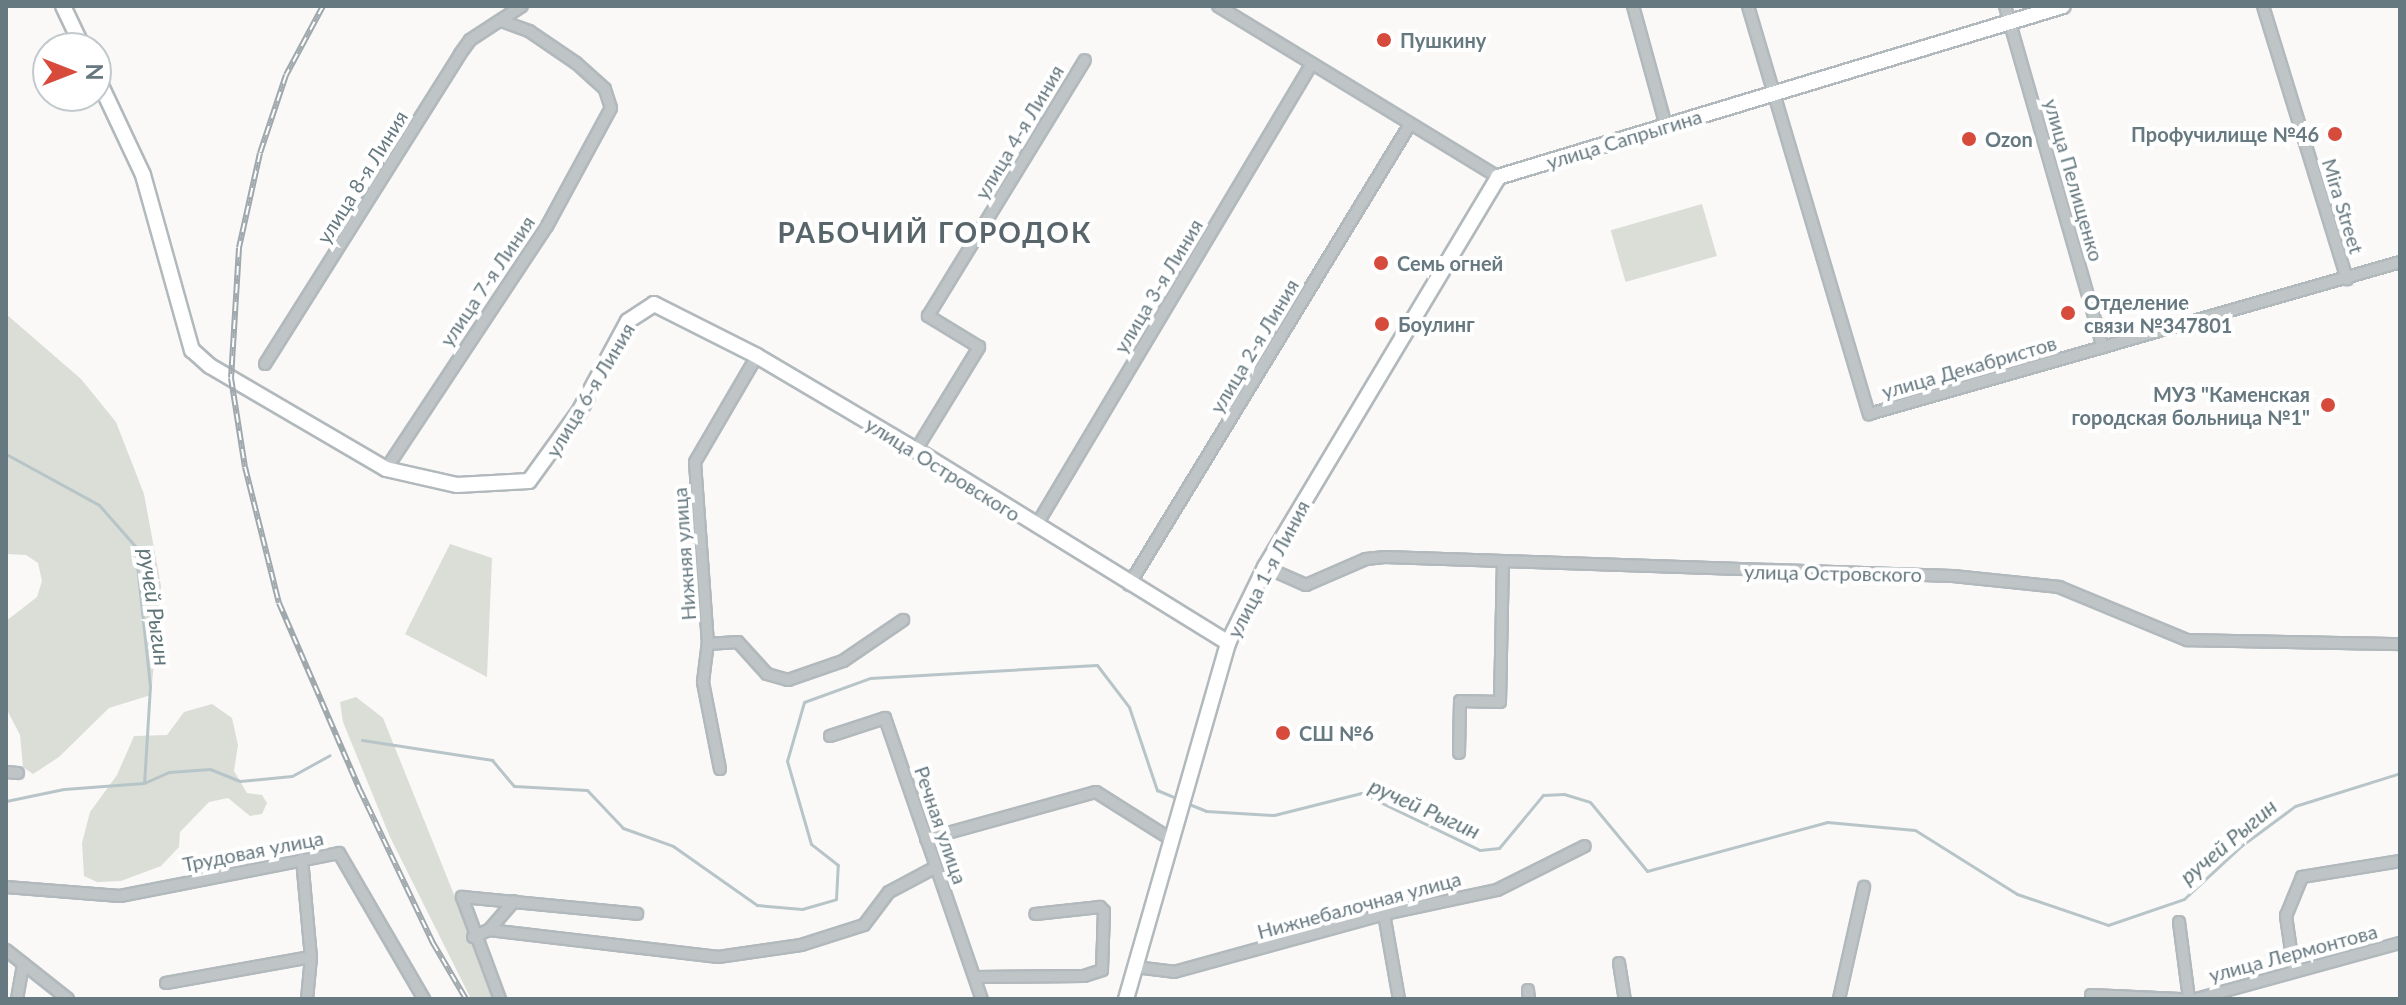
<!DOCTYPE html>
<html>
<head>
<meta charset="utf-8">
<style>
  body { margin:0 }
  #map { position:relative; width:2406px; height:1005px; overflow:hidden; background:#faf9f8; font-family:Lato,sans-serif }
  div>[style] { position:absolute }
  .green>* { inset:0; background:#daded7; transform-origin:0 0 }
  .stream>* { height:3px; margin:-1.5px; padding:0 1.5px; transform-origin:1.5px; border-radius:1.5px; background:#b8c5c8 }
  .roads { filter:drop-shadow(2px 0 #b2b9bc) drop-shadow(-2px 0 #b2b9bc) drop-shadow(0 2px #b2b9bc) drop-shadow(0 -2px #b2b9bc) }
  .street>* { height:10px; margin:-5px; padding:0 5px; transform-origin:5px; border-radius:5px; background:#bfc5c7 }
  .secondary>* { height:14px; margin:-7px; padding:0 7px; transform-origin:7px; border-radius:7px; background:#fff }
  .rail>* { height:6px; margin-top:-3px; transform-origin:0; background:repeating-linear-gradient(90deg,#fff 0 9px,#9fa8ac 0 18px); box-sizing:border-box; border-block:2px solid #9fa8ac }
  .dots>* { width:22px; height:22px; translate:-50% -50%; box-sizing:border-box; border:4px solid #fff; border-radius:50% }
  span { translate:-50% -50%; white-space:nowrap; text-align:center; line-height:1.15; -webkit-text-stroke:8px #fff; paint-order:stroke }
  .poi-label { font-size:20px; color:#667980; font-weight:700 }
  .left { translate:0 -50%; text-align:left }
  .right { translate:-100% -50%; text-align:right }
  .street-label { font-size:20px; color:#667980 }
  .water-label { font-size:22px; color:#61767a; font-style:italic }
  .district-label { font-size:28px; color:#58666c; font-weight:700; letter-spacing:2px }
  .frame { position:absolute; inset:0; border:8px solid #667980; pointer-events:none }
  .north { position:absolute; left:32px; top:32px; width:80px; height:80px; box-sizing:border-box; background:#fff; border:2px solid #c2c9cc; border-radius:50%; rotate:90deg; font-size:22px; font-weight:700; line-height:32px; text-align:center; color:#667980 }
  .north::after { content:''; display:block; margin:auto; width:28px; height:36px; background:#d64b3b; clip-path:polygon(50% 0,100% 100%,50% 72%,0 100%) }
</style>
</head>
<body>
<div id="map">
  <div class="green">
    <i style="left:1702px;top:204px;width:54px;height:95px;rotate:74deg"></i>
    <i style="clip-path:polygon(6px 314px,81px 379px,116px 422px,144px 494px,161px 586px,151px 695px,109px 708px,59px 757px,33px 774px,23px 767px,20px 735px,6px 708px,6px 621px,37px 597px,42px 581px,38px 563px,26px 555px,6px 554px)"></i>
    <i style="clip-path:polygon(450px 544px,492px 558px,487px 677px,405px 634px)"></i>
    <i style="clip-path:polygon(356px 697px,383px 718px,496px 999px,471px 999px,390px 837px,343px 722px,340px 702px)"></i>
    <i style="clip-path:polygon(212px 704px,232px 718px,238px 745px,234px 771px,247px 793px,262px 795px,267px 803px,262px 814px,250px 816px,228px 798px,209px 802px,180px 832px,179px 847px,161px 866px,121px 881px,97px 882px,84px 876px,82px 843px,90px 812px,117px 775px,134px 736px,167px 735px,184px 712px)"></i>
  </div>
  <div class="stream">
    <i style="left:6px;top:454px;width:106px;rotate:28.7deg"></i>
    <i style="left:99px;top:505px;width:55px;rotate:48.7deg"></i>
    <i style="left:135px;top:546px;width:141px;rotate:83.9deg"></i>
    <i style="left:150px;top:686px;width:97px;rotate:93.5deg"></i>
    <i style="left:362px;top:740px;width:132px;rotate:8.7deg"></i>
    <i style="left:492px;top:760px;width:34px;rotate:50deg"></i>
    <i style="left:514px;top:786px;width:73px;rotate:3.1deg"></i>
    <i style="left:587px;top:790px;width:52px;rotate:46.5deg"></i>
    <i style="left:623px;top:828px;width:53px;rotate:19.8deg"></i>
    <i style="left:673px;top:846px;width:103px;rotate:35.1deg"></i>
    <i style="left:757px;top:905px;width:45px;rotate:5.1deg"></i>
    <i style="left:802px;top:909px;width:35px;rotate:-16deg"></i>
    <i style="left:836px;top:899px;width:34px;rotate:-87deg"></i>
    <i style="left:838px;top:865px;width:34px;rotate:-142deg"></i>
    <i style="left:811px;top:844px;width:86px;rotate:-106.1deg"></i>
    <i style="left:787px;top:761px;width:61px;rotate:-73.9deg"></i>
    <i style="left:804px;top:702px;width:70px;rotate:-20deg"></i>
    <i style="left:870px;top:678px;width:227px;rotate:-3.3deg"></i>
    <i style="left:1097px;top:665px;width:53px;rotate:52.7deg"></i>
    <i style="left:1129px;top:707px;width:88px;rotate:71.4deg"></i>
    <i style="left:1157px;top:790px;width:23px;rotate:23deg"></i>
    <i style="left:6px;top:801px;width:59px;rotate:-11.7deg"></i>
    <i style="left:64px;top:789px;width:80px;rotate:-4.3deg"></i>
    <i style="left:144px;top:783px;width:27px;rotate:-24deg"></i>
    <i style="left:169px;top:772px;width:41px;rotate:-4.2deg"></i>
    <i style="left:210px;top:769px;width:32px;rotate:22deg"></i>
    <i style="left:240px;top:781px;width:52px;rotate:-5.5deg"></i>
    <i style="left:292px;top:776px;width:43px;rotate:-28.9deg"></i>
    <i style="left:1189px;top:804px;width:18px;rotate:22deg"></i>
    <i style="left:1206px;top:811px;width:68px;rotate:3.4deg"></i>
    <i style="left:1274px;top:815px;width:90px;rotate:-14.2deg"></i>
    <i style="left:1361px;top:793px;width:132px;rotate:25.6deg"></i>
    <i style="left:1480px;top:850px;width:19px;rotate:-6deg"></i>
    <i style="left:1499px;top:848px;width:69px;rotate:-50.3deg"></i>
    <i style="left:1543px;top:795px;width:21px;rotate:-3deg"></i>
    <i style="left:1564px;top:794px;width:27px;rotate:17deg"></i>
    <i style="left:1590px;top:802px;width:89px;rotate:50.4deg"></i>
    <i style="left:1647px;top:871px;width:187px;rotate:-15.2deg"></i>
    <i style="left:1827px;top:822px;width:88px;rotate:5.2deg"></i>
    <i style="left:1915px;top:830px;width:120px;rotate:32.1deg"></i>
    <i style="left:2017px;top:894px;width:96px;rotate:18.8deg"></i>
    <i style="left:2108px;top:925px;width:80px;rotate:-18.9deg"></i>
    <i style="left:2184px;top:899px;width:78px;rotate:-42.9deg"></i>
    <i style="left:2241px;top:846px;width:67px;rotate:-36.5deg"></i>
    <i style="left:2295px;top:806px;width:110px;rotate:-17.4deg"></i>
  </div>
  <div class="roads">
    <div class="street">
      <i style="left:1218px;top:6px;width:328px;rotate:31.4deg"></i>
      <i style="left:1633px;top:6px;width:124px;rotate:74.6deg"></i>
      <i style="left:1748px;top:6px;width:426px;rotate:73.5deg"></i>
      <i style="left:1869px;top:414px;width:552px;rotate:-15.97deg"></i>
      <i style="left:2005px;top:6px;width:355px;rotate:74deg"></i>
      <i style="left:2263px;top:6px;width:286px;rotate:72.9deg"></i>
      <i style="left:265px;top:364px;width:366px;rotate:-57.8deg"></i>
      <i style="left:460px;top:54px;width:17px;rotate:-54deg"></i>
      <i style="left:470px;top:40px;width:62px;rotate:-33.2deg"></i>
      <i style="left:916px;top:450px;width:121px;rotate:-58.5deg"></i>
      <i style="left:979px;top:347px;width:60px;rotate:-148.7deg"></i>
      <i style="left:928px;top:316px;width:300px;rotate:-58.5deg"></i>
      <i style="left:386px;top:469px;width:291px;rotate:-56.5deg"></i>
      <i style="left:547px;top:226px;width:134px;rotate:-61.5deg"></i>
      <i style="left:611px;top:108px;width:20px;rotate:-108deg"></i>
      <i style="left:605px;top:89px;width:39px;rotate:-138deg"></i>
      <i style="left:576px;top:63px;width:57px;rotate:-145.8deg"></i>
      <i style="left:529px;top:31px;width:29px;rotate:-160deg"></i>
      <i style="left:1036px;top:526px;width:537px;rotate:-59.18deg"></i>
      <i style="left:1265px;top:567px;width:45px;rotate:23.7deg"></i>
      <i style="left:1306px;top:585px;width:65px;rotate:-23.4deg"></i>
      <i style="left:1366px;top:559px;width:19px;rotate:-6deg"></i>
      <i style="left:1385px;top:557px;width:568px;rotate:1.92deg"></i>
      <i style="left:1953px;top:576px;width:107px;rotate:5.9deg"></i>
      <i style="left:2059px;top:587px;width:139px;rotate:22.5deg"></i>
      <i style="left:2187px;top:640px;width:213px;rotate:1.1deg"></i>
      <i style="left:1129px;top:585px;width:538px;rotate:-58.62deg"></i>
      <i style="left:708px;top:644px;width:30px;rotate:-4deg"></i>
      <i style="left:738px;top:642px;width:43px;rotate:47.8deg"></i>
      <i style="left:767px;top:674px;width:22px;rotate:16deg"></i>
      <i style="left:788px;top:680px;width:58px;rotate:-19.1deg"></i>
      <i style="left:843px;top:661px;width:73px;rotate:-34.3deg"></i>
      <i style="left:830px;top:736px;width:58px;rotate:-18.1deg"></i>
      <i style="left:885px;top:718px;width:297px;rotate:71deg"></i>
      <i style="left:1459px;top:753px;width:52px;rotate:-88.9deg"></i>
      <i style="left:1460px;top:701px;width:40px;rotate:1.4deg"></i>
      <i style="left:1500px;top:702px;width:141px;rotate:-88.8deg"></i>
      <i style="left:720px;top:769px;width:89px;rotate:-101.1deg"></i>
      <i style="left:703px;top:682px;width:38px;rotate:-83deg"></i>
      <i style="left:708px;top:644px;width:182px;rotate:-94.1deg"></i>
      <i style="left:695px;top:462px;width:123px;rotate:-59.7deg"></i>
      <i style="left:6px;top:772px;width:12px;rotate:5deg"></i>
      <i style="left:926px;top:839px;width:176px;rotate:-15.5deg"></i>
      <i style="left:1096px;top:792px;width:90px;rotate:32.3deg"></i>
      <i style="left:302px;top:859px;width:98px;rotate:84.8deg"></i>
      <i style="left:311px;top:957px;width:42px;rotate:95.4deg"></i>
      <i style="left:6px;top:887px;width:114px;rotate:4.5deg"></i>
      <i style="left:120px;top:896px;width:223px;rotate:-11.1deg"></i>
      <i style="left:339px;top:853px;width:169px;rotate:59.8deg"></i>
      <i style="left:1384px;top:914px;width:86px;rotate:80deg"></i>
      <i style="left:2179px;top:922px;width:78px;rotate:82.6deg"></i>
      <i style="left:489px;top:930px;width:38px;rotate:-49deg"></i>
      <i style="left:473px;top:937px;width:17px;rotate:-24deg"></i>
      <i style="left:489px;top:930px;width:231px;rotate:6.7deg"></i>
      <i style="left:718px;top:957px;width:84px;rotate:-8.2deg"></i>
      <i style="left:801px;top:945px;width:66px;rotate:-17.6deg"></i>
      <i style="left:864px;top:925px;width:41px;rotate:-52.9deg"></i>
      <i style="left:889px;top:892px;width:53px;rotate:-28deg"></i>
      <i style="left:6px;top:950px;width:79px;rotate:38.3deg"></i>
      <i style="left:1619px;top:963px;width:36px;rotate:81deg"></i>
      <i style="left:1135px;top:967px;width:39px;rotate:7deg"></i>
      <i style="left:1174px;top:972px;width:218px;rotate:-15.4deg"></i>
      <i style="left:1384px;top:914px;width:116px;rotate:-12deg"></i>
      <i style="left:1497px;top:890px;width:98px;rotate:-26.6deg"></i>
      <i style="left:2294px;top:971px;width:56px;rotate:-98.3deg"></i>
      <i style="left:2286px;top:916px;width:42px;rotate:-67.7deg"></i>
      <i style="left:2302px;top:877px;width:99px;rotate:-9.3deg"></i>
      <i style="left:976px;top:977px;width:108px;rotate:-0.5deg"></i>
      <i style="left:1084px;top:976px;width:19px;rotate:-18deg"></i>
      <i style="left:1102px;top:970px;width:59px;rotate:-88.1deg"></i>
      <i style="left:1104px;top:911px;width:6px;rotate:-135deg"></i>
      <i style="left:1100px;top:907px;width:65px;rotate:173.9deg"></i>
      <i style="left:166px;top:983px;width:147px;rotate:-10.2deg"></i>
      <i style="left:1528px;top:990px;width:9px;rotate:84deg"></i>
      <i style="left:2091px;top:995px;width:89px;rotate:2.6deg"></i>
      <i style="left:17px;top:999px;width:36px;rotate:-80deg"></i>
      <i style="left:500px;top:999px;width:109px;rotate:-110.4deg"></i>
      <i style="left:462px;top:897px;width:176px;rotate:5.5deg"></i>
      <i style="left:1839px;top:999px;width:115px;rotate:-77.4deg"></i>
      <i style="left:2196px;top:999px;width:212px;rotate:-15.4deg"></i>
    </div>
    <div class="secondary">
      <i style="left:63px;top:6px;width:47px;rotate:64.5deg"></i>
      <i style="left:96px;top:75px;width:110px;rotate:64.8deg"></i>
      <i style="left:143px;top:175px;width:182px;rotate:74.4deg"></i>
      <i style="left:192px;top:350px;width:24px;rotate:42deg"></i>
      <i style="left:210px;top:366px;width:204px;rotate:30.3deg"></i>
      <i style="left:386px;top:469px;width:73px;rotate:12.7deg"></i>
      <i style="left:457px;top:485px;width:72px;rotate:-3.2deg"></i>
      <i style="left:529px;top:481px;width:85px;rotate:-54.1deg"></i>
      <i style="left:579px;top:412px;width:103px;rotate:-61.7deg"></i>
      <i style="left:628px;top:321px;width:31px;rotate:-33deg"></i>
      <i style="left:654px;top:304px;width:115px;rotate:26.8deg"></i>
      <i style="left:757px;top:356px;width:185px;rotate:30.6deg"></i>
      <i style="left:916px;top:450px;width:367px;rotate:31.7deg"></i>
      <i style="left:1126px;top:999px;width:370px;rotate:-74deg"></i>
      <i style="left:1228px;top:643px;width:85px;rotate:-64deg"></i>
      <i style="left:1265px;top:567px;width:454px;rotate:-59.1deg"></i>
      <i style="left:1498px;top:177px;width:590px;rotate:-16.84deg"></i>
    </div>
  </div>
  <div class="rail">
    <i style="left:323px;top:6px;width:78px;rotate:118.2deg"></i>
    <i style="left:286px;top:75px;width:82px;rotate:108.4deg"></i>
    <i style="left:260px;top:153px;width:97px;rotate:102.5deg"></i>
    <i style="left:239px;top:248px;width:130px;rotate:93.5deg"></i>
    <i style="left:231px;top:378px;width:90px;rotate:81.1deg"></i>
    <i style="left:245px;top:467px;width:140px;rotate:76deg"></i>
    <i style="left:279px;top:603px;width:204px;rotate:66.6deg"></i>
    <i style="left:360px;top:790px;width:170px;rotate:64.5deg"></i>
    <i style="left:433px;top:943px;width:65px;rotate:59.5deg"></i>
  </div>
  <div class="dots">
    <i style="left:1384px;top:40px;background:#d64b3b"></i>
    <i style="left:2335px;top:134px;background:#d64b3b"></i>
    <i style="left:1969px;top:139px;background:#d64b3b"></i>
    <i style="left:1381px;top:263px;background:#d64b3b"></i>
    <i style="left:2068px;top:313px;background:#d64b3b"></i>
    <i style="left:1382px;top:324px;background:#d64b3b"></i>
    <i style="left:2328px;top:405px;background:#d64b3b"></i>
    <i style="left:1283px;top:733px;background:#d64b3b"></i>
  </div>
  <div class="poi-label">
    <span class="left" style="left:1400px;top:40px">Пушкину</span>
    <span class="right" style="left:2319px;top:134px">Профучилище №46</span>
    <span class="left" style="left:1985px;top:139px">Ozon</span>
    <span class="left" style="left:1397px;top:263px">Семь огней</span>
    <span class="left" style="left:2084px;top:314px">Отделение<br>связи №347801</span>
    <span class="left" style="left:1398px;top:324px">Боулинг</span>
    <span class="right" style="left:2310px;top:406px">МУЗ "Каменская<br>городская больница №1"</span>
    <span class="left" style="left:1299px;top:733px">СШ №6</span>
  </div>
  <div class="street-label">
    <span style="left:1019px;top:132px;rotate:-59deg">улица 4-я Линия</span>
    <span style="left:1624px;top:139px;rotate:-17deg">улица Сапрыгина</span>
    <span style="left:362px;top:177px;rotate:-58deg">улица 8-я Линия</span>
    <span style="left:2074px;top:180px;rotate:74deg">улица Пелищенко</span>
    <span style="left:2343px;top:206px;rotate:73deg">Mira Street</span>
    <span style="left:487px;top:281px;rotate:-56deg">улица 7-я Линия</span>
    <span style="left:1158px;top:286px;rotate:-59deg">улица 3-я Линия</span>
    <span style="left:1254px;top:346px;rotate:-59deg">улица 2-я Линия</span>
    <span style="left:1969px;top:367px;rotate:-16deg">улица Декабристов</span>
    <span style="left:590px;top:390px;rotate:-59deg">улица 6-я Линия</span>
    <span style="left:943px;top:469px;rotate:32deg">улица Островского</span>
    <span style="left:684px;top:554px;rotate:-94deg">Нижняя улица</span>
    <span style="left:1268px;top:569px;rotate:-62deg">улица 1-я Линия</span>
    <span style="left:1833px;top:573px;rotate:1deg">улица Островского</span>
    <span style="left:941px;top:825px;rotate:71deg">Речная улица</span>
    <span style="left:253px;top:851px;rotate:-11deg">Трудовая улица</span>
    <span style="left:1359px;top:905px;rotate:-15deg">Нижнебалочная улица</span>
    <span style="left:2293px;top:953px;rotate:-15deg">улица Лермонтова</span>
  </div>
  <div class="water-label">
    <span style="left:155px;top:607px;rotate:82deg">ручей Рыгин</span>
    <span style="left:1425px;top:808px;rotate:24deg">ручей Рыгин</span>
    <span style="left:2228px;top:841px;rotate:-40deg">ручей Рыгин</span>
  </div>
  <div class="district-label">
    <span style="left:935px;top:232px">РАБОЧИЙ ГОРОДОК</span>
  </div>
  <div class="frame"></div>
  <div class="north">N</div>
</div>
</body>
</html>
